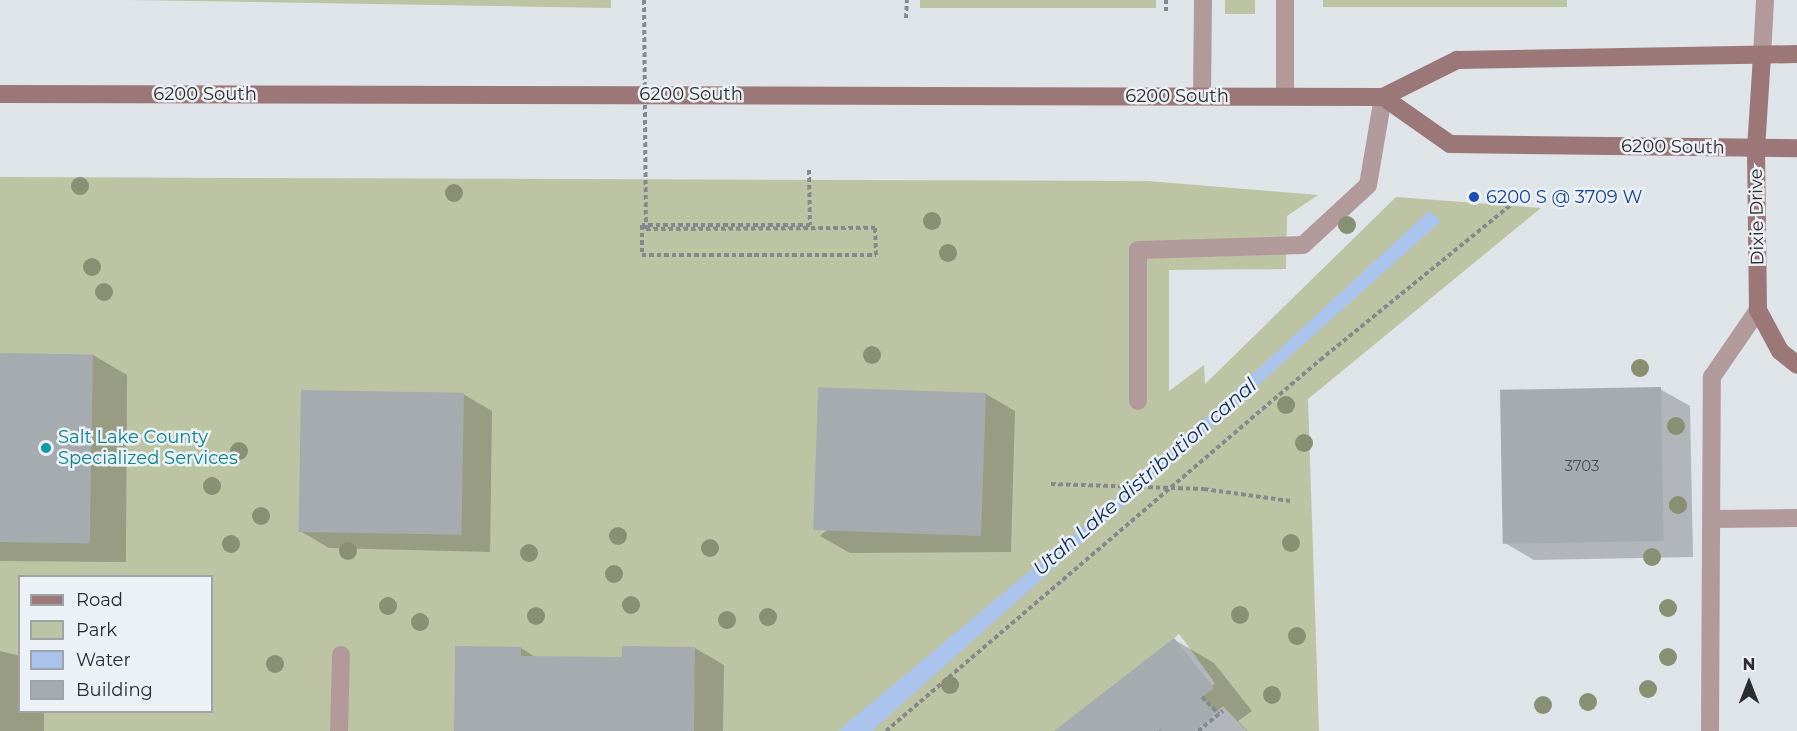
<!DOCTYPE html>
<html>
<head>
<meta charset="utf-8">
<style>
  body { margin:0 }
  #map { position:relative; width:1797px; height:731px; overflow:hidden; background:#dfe4e9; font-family:Montserrat,sans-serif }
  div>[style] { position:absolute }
  .green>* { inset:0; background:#bdc4a3; transform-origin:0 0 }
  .water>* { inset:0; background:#aac3ed }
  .shadow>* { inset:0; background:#0003 }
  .building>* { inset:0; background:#a6abb0; transform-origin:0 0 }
  .path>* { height:4px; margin-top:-2px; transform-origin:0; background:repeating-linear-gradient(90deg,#86898c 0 4.5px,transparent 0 7.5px) }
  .lane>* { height:18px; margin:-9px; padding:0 9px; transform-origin:9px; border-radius:9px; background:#b39a9a }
  .street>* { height:18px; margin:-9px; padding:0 9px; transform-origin:9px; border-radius:9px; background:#b39a9a }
  .secondary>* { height:18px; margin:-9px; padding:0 9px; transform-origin:9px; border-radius:9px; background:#9b7777 }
  .path-bridge>* { height:4px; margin-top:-2px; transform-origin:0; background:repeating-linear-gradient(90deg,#86898c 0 4.5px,transparent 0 7.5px) }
  .trees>* { width:18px; height:18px; margin:-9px; border-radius:50%; background:#898f73 }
  .dots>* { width:16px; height:16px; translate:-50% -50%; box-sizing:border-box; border:3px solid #ecf1f6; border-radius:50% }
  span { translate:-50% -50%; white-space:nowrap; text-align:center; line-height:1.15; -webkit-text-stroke:5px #ecf1f6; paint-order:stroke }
  .number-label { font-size:15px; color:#4a4c4e }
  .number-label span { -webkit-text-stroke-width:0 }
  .street-label { font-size:18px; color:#2b2c2e }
  .transit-label { font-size:18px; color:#164399 }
  .left { translate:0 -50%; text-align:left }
  .culture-label { font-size:18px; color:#0d838f }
  .water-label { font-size:20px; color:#102b5d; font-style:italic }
  .legend { position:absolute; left:18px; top:575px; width:195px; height:138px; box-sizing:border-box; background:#ecf1f6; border:2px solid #9fa2a6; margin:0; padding:8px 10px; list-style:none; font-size:18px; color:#2b2c2e }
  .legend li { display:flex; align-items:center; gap:12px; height:30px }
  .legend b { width:30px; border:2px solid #9fa2a6 }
  .north { position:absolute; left:1719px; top:653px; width:60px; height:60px; -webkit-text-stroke:4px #ecf1f6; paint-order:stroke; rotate:0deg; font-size:16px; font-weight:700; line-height:24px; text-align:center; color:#2b2c2e }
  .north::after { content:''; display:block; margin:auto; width:21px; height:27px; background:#2b2c2e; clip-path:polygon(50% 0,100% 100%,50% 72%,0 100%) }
</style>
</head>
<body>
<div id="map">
  <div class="green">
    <i style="clip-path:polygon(128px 0,611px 0,611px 8px)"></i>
    <i style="left:920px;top:0;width:236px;height:8px"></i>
    <i style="left:1225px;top:0;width:30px;height:14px"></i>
    <i style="left:1323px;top:0;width:244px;height:7px"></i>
    <i style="clip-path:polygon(evenodd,0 177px,1148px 181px,1318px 195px,1287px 216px,1286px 269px,1169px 270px,1169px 391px,1204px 365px,1205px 384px,1396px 197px,1541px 208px,1308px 399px,1319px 731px,1247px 731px,1223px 706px,1212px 716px,1197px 702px,1215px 683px,1179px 634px,1060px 731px,0 731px,0 177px,20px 576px,212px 576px,212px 712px,20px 712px,20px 576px)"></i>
  </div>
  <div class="water">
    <i style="clip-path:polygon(1429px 211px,1441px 221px,872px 731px,838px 731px,1130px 487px)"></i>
  </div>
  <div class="shadow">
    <i style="clip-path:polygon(0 355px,93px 355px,127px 375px,126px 562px,0 561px)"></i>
    <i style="clip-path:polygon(1660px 389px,1690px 406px,1693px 557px,1534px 560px,1505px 543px)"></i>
    <i style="clip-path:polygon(463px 394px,492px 411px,490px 552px,329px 548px,300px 531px)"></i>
    <i style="clip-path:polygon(986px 394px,1015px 411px,1011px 552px,850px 553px,820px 536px)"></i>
    <i style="clip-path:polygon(1175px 640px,1214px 663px,1252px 711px,1238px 721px,1248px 731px,1057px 731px)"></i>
    <i style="clip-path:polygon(521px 648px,537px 658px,623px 659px,695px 648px,724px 665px,723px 731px,456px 731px)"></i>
    <i style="clip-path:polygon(0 651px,20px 656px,20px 712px,44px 712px,44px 731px,0 731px)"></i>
  </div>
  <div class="building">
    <i style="left:0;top:353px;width:93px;height:189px;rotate:1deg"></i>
    <i style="left:1661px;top:387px;width:154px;height:161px;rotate:89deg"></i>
    <i style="left:301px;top:390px;width:163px;height:142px;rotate:1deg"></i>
    <i style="left:986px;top:393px;width:143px;height:168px;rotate:92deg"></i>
    <i style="clip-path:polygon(1174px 638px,1214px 688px,1201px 698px,1216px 713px,1194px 731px,1054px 731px)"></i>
    <i style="clip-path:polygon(455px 646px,521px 647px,521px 656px,622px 657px,622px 646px,695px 647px,694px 731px,454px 731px)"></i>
  </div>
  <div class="path">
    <i style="left:1166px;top:0;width:11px;rotate:90deg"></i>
    <i style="left:906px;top:18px;width:18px;rotate:-87deg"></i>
    <i style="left:809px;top:170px;width:55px;rotate:89deg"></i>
    <i style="left:810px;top:225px;width:168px;rotate:180deg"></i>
    <i style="left:642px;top:225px;width:30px;rotate:90deg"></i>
    <i style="left:642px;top:255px;width:234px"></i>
    <i style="left:876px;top:255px;width:27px;rotate:-92deg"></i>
    <i style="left:1051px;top:484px;width:153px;rotate:1.9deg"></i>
    <i style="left:1204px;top:489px;width:88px;rotate:7.9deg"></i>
    <i style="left:1202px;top:697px;width:24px;rotate:45deg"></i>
    <i style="left:1159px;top:730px;width:1px;rotate:45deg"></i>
    <i style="left:886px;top:731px;width:571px;rotate:-40.53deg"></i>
    <i style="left:1320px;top:360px;width:260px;rotate:-39.1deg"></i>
    <i style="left:1198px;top:731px;width:32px;rotate:-39deg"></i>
  </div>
  <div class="lane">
    <i style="left:1285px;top:0;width:96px;rotate:90deg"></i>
    <i style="left:1202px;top:96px;width:96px;rotate:-89.4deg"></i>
    <i style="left:1138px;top:401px;width:151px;rotate:-90deg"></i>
    <i style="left:1138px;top:250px;width:165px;rotate:-1.7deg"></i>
    <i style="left:1303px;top:245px;width:88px;rotate:-42.7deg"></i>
    <i style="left:1368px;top:185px;width:89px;rotate:-80.3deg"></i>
    <i style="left:1713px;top:519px;width:84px;rotate:-0.7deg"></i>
    <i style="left:339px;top:731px;width:76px;rotate:-88.5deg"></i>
    <i style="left:1710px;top:731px;width:354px;rotate:-89.7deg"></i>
    <i style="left:1712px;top:377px;width:81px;rotate:-55.5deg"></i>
  </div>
  <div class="street">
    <i style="left:1762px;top:56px;width:56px;rotate:-86.9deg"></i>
  </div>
  <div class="secondary">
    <i style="left:1762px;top:56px;width:92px;rotate:93.7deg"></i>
    <i style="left:1756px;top:148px;width:162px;rotate:89.3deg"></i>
    <i style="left:1758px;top:310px;width:47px;rotate:61.8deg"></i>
    <i style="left:1780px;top:351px;width:22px;rotate:39deg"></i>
    <i style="left:0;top:94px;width:1383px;rotate:0.12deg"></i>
    <i style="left:1383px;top:97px;width:83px;rotate:-26.6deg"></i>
    <i style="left:1457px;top:60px;width:340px;rotate:-1deg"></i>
    <i style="left:1383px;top:97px;width:82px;rotate:35deg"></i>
    <i style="left:1450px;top:144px;width:347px;rotate:0.7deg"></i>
  </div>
  <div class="path-bridge">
    <i style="left:644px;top:0;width:229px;rotate:89.5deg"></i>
    <i style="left:646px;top:229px;width:229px;rotate:-0.3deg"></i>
  </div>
  <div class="trees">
    <i style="left:80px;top:186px"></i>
    <i style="left:454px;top:193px"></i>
    <i style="left:932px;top:221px"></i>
    <i style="left:1347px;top:225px"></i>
    <i style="left:948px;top:253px"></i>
    <i style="left:92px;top:267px"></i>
    <i style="left:104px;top:292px"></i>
    <i style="left:872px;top:355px"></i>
    <i style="left:1640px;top:368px"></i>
    <i style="left:1286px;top:405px"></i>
    <i style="left:1676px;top:426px"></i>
    <i style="left:1304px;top:443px"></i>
    <i style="left:239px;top:451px"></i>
    <i style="left:212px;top:486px"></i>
    <i style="left:1678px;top:505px"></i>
    <i style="left:261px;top:516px"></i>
    <i style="left:618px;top:536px"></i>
    <i style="left:1291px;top:543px"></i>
    <i style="left:231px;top:544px"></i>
    <i style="left:710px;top:548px"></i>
    <i style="left:348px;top:551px"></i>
    <i style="left:529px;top:553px"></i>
    <i style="left:1652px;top:557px"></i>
    <i style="left:614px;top:574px"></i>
    <i style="left:631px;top:605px"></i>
    <i style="left:388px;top:606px"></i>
    <i style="left:1668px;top:608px"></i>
    <i style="left:1240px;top:615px"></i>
    <i style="left:536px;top:616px"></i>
    <i style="left:768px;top:617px"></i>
    <i style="left:727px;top:620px"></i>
    <i style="left:420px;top:622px"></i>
    <i style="left:1297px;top:636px"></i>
    <i style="left:1668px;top:657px"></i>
    <i style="left:275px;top:664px"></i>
    <i style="left:950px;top:685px"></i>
    <i style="left:1648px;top:689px"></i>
    <i style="left:1272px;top:695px"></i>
    <i style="left:1588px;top:702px"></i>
    <i style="left:1543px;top:705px"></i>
  </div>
  <div class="dots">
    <i style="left:1474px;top:197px;background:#1a4fb4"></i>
    <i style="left:46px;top:448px;background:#0f9aa8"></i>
  </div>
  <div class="number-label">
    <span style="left:1582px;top:466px">3703</span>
  </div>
  <div class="street-label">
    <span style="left:205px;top:94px">6200 South</span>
    <span style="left:691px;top:94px">6200 South</span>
    <span style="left:1177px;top:96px">6200 South</span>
    <span style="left:1673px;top:147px;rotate:1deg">6200 South</span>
    <span style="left:1757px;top:217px;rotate:-91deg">Dixie Drive</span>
  </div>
  <div class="transit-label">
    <span class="left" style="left:1486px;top:197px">6200 S @ 3709 W</span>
  </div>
  <div class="culture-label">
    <span class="left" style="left:58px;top:448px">Salt Lake County<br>Specialized Services</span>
  </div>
  <div class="water-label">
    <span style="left:1145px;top:477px;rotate:-41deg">Utah Lake distribution canal</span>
  </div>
  <ul class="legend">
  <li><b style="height:8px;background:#9b7777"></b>Road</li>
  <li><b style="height:16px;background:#bdc4a3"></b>Park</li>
  <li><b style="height:16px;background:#aac3ed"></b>Water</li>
  <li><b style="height:16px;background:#a6abb0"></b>Building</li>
  </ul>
  <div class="north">N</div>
</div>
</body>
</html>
